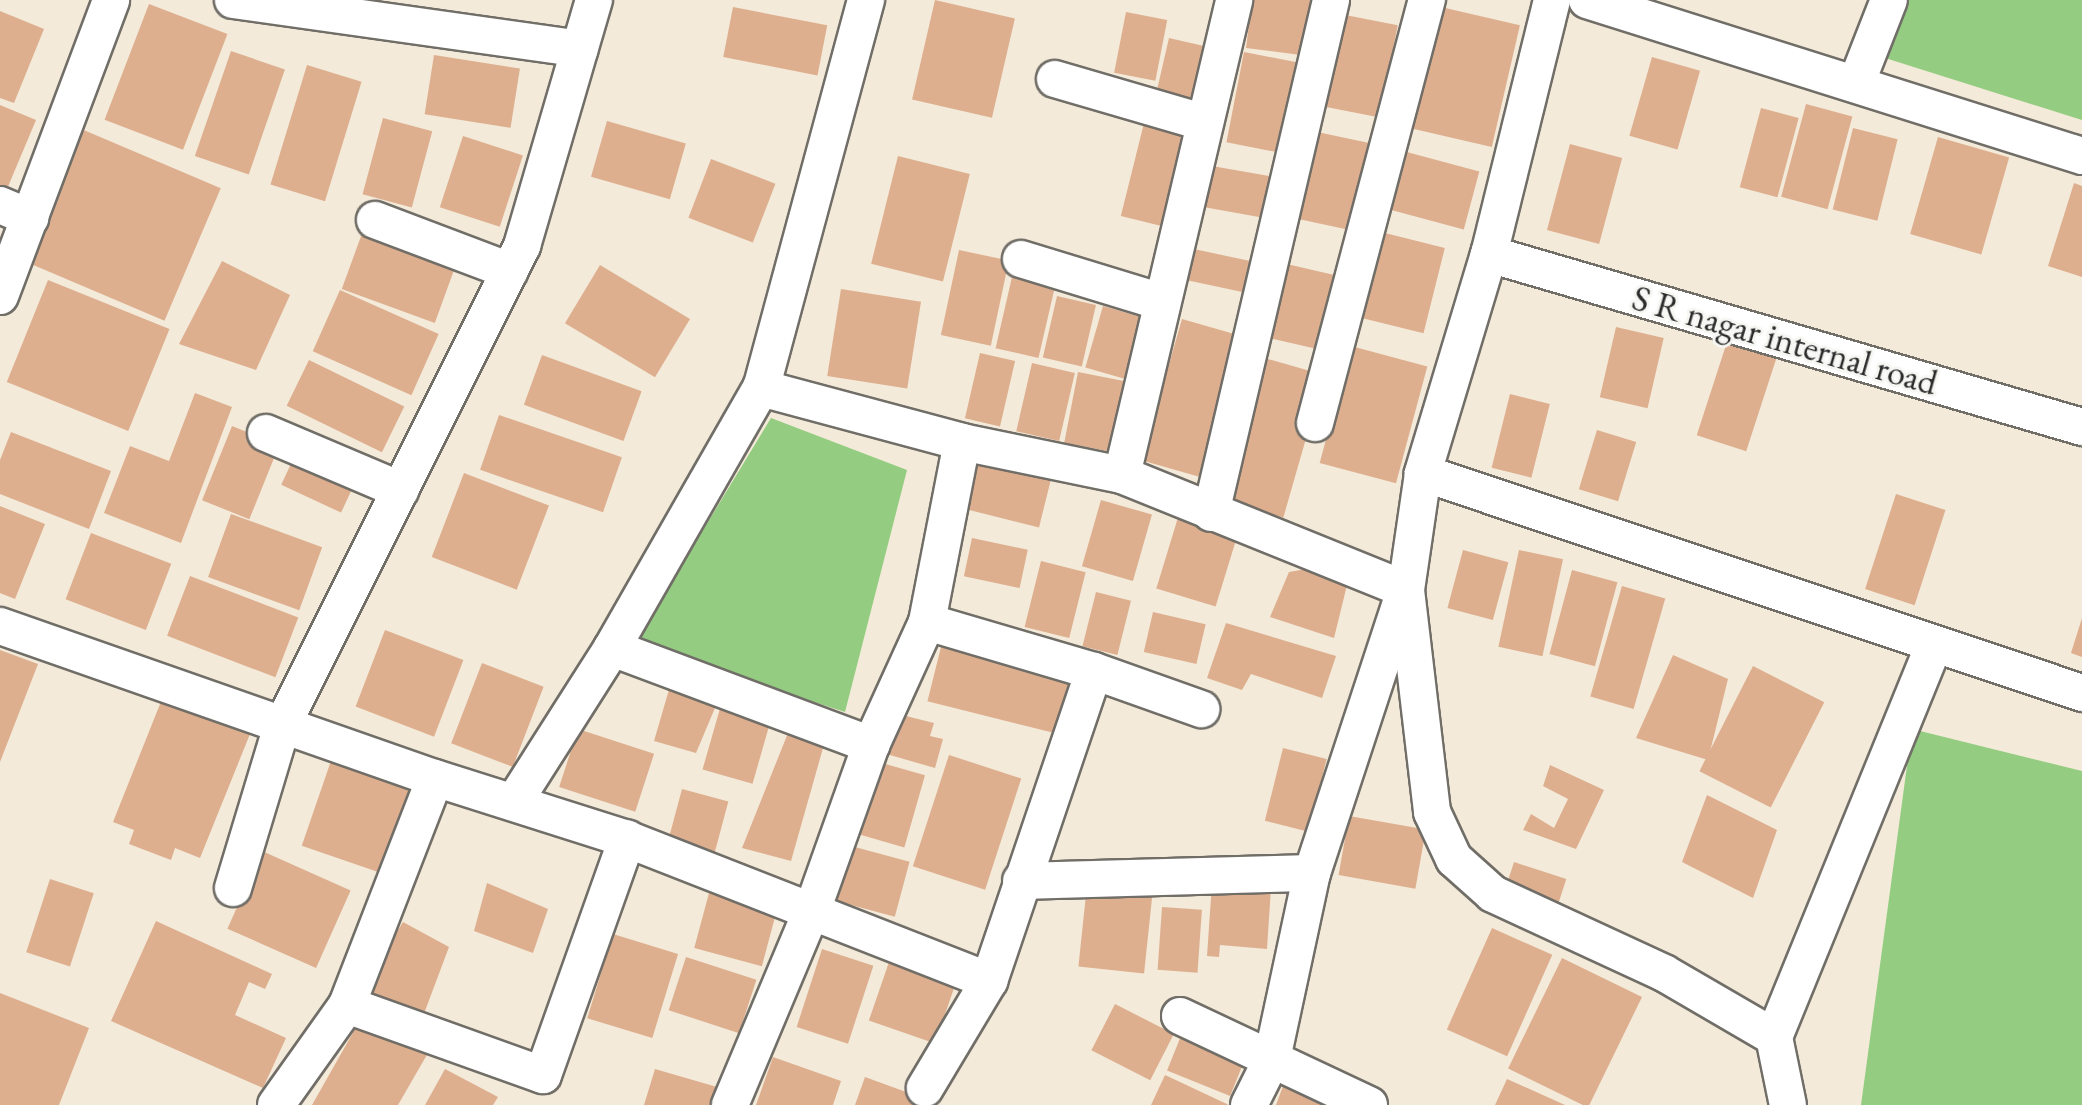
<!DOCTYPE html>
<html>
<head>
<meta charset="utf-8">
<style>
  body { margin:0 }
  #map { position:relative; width:2082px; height:1105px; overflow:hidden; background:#f3ead9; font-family:"EB Garamond",serif }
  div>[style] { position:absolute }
  .green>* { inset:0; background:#94cd81 }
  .building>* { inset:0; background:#deaf8f; transform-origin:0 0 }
  .roads { filter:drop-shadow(2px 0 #716e68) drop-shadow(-2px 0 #716e68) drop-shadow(0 2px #716e68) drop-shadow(0 -2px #716e68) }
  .street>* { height:36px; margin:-18px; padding:0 18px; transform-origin:18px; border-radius:18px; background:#fff }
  span { translate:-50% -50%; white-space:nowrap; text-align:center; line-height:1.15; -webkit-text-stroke:6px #f6f6f2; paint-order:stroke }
  .street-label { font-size:36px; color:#2b2b2b }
</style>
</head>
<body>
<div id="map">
  <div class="green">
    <i style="clip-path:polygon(1883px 0,2082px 0,2082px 120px,1863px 51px)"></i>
    <i style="clip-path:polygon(771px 418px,907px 470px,845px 712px,634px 644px)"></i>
    <i style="clip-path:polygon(1912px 729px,2082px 771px,2082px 1105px,1861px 1105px)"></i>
  </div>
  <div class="building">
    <i style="left:935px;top:0;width:82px;height:102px;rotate:13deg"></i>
    <i style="clip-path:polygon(1252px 0,1313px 0,1316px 57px,1246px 48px)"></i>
    <i style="left:149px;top:4px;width:84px;height:124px;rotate:21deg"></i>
    <i style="left:733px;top:7px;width:96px;height:51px;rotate:11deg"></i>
    <i style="left:1441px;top:7px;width:81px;height:125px;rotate:13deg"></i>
    <i style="clip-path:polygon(0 11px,44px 29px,14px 103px,0 98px)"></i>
    <i style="left:1126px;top:12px;width:42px;height:62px;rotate:11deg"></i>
    <i style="left:1330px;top:12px;width:69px;height:94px;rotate:11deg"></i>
    <i style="left:1169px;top:38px;width:47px;height:57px;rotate:13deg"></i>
    <i style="left:231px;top:51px;width:57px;height:111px;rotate:19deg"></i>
    <i style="left:1244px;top:52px;width:63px;height:92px;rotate:11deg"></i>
    <i style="left:434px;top:55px;width:87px;height:60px;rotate:9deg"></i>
    <i style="left:1652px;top:57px;width:50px;height:82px;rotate:16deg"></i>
    <i style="left:307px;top:65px;width:57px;height:125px;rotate:17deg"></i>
    <i style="left:1806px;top:104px;width:48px;height:96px;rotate:15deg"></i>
    <i style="clip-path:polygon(0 105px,36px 120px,7px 189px,0 186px)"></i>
    <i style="left:1761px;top:108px;width:39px;height:82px;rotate:15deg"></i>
    <i style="left:1146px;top:115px;width:46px;height:104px;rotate:14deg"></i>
    <i style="left:383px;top:118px;width:51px;height:79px;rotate:15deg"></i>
    <i style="left:607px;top:121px;width:82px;height:58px;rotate:16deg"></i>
    <i style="left:79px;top:128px;width:154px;height:144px;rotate:23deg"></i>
    <i style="left:1853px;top:128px;width:46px;height:84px;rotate:14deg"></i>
    <i style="left:1303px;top:129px;width:69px;height:89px;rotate:12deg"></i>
    <i style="left:463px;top:136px;width:63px;height:75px;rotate:18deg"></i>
    <i style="left:1938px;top:137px;width:74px;height:101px;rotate:16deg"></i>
    <i style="left:1570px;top:144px;width:54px;height:89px;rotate:15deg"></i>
    <i style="left:1403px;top:151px;width:79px;height:60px;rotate:15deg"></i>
    <i style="left:898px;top:156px;width:74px;height:111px;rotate:14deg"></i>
    <i style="left:711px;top:159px;width:69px;height:63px;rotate:21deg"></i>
    <i style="left:1212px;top:166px;width:65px;height:42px;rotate:10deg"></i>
    <i style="clip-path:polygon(2074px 183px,2082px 186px,2082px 277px,2048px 266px)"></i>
    <i style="left:364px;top:228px;width:99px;height:65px;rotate:20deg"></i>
    <i style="left:1373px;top:230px;width:74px;height:88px;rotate:14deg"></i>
    <i style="left:1189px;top:248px;width:77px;height:32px;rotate:12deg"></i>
    <i style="left:959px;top:250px;width:51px;height:87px;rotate:12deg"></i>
    <i style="clip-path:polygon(222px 261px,290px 295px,256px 370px,179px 344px)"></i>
    <i style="left:1278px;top:262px;width:69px;height:76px;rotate:13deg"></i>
    <i style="left:600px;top:265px;width:105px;height:68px;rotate:31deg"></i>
    <i style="left:1012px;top:277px;width:44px;height:73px;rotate:13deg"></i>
    <i style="left:48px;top:280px;width:131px;height:110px;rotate:22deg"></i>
    <i style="left:841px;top:289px;width:81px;height:88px;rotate:9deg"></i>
    <i style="left:340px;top:290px;width:108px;height:67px;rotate:24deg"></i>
    <i style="left:1057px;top:296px;width:40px;height:63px;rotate:13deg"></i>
    <i style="left:1103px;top:306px;width:45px;height:64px;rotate:16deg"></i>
    <i style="left:1182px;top:319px;width:69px;height:147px;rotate:16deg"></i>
    <i style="left:1616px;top:327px;width:49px;height:72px;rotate:13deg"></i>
    <i style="left:1727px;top:342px;width:52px;height:98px;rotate:18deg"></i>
    <i style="left:1351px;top:346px;width:79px;height:121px;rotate:15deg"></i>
    <i style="left:980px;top:353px;width:36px;height:67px;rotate:13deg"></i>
    <i style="left:542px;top:355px;width:106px;height:53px;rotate:20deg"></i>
    <i style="left:1254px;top:355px;width:73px;height:148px;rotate:16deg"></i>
    <i style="left:309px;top:360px;width:106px;height:51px;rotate:26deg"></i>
    <i style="left:1032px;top:363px;width:44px;height:70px;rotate:13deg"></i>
    <i style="left:1078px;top:372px;width:48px;height:72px;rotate:11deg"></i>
    <i style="clip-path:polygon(195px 393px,232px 407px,181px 543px,104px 513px,130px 446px,169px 461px)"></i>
    <i style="left:1510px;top:394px;width:41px;height:76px;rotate:14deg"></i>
    <i style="left:499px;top:415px;width:130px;height:58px;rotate:19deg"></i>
    <i style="left:232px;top:426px;width:51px;height:80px;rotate:22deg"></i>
    <i style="left:1597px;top:430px;width:41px;height:62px;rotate:17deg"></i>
    <i style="clip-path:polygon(11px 432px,111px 471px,89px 529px,0 494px,0 460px)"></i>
    <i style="left:296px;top:453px;width:66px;height:35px;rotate:25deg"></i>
    <i style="left:980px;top:454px;width:75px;height:57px;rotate:14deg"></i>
    <i style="left:464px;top:473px;width:91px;height:90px;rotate:21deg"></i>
    <i style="left:1896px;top:494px;width:52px;height:100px;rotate:18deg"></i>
    <i style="left:1101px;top:500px;width:53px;height:69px;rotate:16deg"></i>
    <i style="clip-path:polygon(0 506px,45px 524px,15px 599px,0 593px)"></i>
    <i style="left:1180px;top:511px;width:62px;height:81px;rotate:17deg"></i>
    <i style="left:231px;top:514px;width:97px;height:67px;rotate:20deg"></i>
    <i style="left:91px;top:533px;width:86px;height:71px;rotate:21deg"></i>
    <i style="left:972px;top:538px;width:57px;height:39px;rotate:12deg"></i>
    <i style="left:1463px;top:550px;width:47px;height:60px;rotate:15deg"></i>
    <i style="left:1519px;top:550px;width:45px;height:99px;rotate:12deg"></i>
    <i style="left:1041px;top:561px;width:46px;height:68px;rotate:14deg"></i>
    <i style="clip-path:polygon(1323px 566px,1350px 573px,1334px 638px,1270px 617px,1289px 572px)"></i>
    <i style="left:1572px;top:570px;width:47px;height:87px;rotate:15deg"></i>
    <i style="left:190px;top:576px;width:116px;height:64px;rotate:21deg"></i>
    <i style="left:1622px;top:586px;width:45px;height:115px;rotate:16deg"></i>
    <i style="left:1096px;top:592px;width:36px;height:56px;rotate:14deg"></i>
    <i style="left:1153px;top:612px;width:54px;height:41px;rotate:13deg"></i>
    <i style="clip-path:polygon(2082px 618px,2082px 657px,2071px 653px)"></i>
    <i style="clip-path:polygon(1226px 623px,1336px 656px,1322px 698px,1251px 674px,1242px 690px,1207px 678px)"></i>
    <i style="left:385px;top:630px;width:84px;height:82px;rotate:21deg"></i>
    <i style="left:941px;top:647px;width:135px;height:56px;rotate:14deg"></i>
    <i style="clip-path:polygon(0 650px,38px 664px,0 762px)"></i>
    <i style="clip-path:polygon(1673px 655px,1728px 679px,1708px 760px,1636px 738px)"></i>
    <i style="left:482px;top:663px;width:66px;height:86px;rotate:21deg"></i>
    <i style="left:1753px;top:666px;width:80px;height:118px;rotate:27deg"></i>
    <i style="clip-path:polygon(673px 676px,720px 696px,696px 753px,654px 741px)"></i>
    <i style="clip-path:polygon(164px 694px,252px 729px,200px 858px,175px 848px,171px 860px,129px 844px,134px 830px,113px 822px)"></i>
    <i style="left:721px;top:705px;width:52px;height:67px;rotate:16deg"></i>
    <i style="clip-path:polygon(894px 713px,934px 723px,930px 736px,943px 739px,935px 768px,883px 753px)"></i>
    <i style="clip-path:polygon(790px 728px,825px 741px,791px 861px,742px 848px)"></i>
    <i style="left:578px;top:729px;width:80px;height:61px;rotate:18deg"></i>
    <i style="left:1283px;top:748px;width:45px;height:75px;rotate:14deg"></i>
    <i style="left:333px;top:755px;width:90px;height:96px;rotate:19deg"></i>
    <i style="left:949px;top:755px;width:76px;height:117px;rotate:18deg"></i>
    <i style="left:875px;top:761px;width:52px;height:75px;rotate:16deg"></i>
    <i style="clip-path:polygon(1550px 765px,1604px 790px,1576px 849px,1523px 830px,1531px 814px,1554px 828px,1568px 799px,1543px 786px)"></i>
    <i style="left:682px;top:789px;width:48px;height:59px;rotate:15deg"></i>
    <i style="clip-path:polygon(1707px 795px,1777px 830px,1753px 898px,1682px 862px)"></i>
    <i style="left:1349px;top:816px;width:78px;height:60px;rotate:10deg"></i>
    <i style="left:840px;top:843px;width:72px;height:57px;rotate:15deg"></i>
    <i style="left:262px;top:851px;width:97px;height:85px;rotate:24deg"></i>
    <i style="left:1514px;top:862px;width:55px;height:30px;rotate:18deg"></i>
    <i style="left:50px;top:879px;width:46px;height:77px;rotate:18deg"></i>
    <i style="clip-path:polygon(487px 883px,548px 909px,533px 953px,474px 931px)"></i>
    <i style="clip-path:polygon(1212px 883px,1271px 888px,1267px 949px,1220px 945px,1219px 957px,1207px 956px)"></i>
    <i style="left:1087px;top:885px;width:66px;height:82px;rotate:6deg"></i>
    <i style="left:709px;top:893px;width:70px;height:57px;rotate:15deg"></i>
    <i style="left:1162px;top:907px;width:40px;height:63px;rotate:4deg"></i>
    <i style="clip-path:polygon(156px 921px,272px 974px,265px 989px,249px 982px,235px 1015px,286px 1038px,263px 1088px,111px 1021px)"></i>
    <i style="clip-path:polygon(403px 922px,449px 947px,422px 1019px,358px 996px)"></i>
    <i style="left:1492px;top:928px;width:66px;height:111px;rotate:24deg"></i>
    <i style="left:613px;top:934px;width:68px;height:88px;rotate:17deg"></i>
    <i style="left:822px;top:949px;width:54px;height:82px;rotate:18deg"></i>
    <i style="left:686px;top:957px;width:74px;height:56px;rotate:18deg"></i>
    <i style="left:1562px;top:958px;width:89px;height:123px;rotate:26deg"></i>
    <i style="left:889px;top:962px;width:70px;height:62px;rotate:19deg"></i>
    <i style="clip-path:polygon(0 993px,89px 1028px,59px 1105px,0 1105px)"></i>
    <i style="left:1115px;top:1004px;width:66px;height:52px;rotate:27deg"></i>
    <i style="clip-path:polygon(363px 1015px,428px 1053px,398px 1105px,312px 1105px)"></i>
    <i style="left:1185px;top:1026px;width:68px;height:48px;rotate:22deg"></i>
    <i style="clip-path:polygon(773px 1057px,841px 1081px,833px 1105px,756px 1105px)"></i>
    <i style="clip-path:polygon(445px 1069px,498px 1097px,493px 1105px,425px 1105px)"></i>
    <i style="clip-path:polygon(655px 1069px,717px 1087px,711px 1105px,644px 1105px)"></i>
    <i style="clip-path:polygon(1165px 1075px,1229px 1105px,1151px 1105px)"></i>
    <i style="clip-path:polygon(865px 1077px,917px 1096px,914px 1105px,855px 1105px)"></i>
    <i style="clip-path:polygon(1286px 1078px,1332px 1105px,1276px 1105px)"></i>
    <i style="clip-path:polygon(1507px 1079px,1565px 1105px,1495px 1105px)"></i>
  </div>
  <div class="roads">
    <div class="street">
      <i style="left:233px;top:0;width:350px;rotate:8deg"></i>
      <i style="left:866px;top:0;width:402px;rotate:105.1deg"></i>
      <i style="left:761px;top:388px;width:208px;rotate:15deg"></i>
      <i style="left:962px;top:442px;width:163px;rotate:11.7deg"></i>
      <i style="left:1122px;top:475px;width:306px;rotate:22deg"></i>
      <i style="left:1406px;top:590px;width:118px;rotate:-81.7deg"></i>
      <i style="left:1552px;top:0;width:262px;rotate:103.9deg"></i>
      <i style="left:1489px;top:254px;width:229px;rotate:106.8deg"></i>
      <i style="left:1423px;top:473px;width:695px;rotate:18.46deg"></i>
      <i style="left:1587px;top:0;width:519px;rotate:17.49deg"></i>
      <i style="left:1055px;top:79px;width:156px;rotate:16.3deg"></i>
      <i style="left:1856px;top:84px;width:90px;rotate:-68.6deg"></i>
      <i style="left:0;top:205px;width:33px;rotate:23deg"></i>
      <i style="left:375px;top:220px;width:144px;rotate:20.7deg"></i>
      <i style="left:1489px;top:254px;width:618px;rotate:16.26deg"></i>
      <i style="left:1021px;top:259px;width:147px;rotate:17deg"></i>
      <i style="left:0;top:296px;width:316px;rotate:-69.4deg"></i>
      <i style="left:1315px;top:423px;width:438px;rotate:-75.2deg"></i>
      <i style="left:266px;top:433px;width:146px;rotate:23deg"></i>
      <i style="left:1122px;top:475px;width:488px;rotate:-76.7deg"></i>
      <i style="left:1211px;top:513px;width:527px;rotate:-76.83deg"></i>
      <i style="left:1406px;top:590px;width:224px;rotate:83.3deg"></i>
      <i style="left:1432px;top:812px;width:52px;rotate:64.9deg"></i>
      <i style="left:1454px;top:859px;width:52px;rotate:41.9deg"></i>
      <i style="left:1493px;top:894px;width:188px;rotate:24.8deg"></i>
      <i style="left:1664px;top:973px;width:127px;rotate:30.2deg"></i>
      <i style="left:1774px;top:1037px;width:69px;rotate:78.4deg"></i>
      <i style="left:927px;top:622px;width:183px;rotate:-79deg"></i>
      <i style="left:0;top:626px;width:461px;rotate:19.3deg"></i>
      <i style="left:435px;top:778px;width:201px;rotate:17.6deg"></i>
      <i style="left:627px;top:839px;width:389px;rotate:21.4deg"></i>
      <i style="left:612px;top:648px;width:277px;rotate:20.5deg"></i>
      <i style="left:1094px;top:671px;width:114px;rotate:19.6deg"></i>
      <i style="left:514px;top:802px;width:183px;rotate:-57.5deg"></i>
      <i style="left:612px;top:648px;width:300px;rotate:-60.2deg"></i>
      <i style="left:1021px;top:881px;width:291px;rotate:-1.6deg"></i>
      <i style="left:1312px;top:873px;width:287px;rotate:-71.8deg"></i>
      <i style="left:233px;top:888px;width:169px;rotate:-73.2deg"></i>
      <i style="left:282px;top:726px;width:537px;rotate:-63.43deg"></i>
      <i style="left:522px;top:246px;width:256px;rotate:-73.7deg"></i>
      <i style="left:347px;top:1005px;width:208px;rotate:19.7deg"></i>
      <i style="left:543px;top:1075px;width:251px;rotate:-70.4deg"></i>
      <i style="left:1180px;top:1016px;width:209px;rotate:25.2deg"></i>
      <i style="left:1774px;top:1037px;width:421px;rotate:-67.8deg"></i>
      <i style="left:276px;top:1105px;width:123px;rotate:-54.6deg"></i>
      <i style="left:347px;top:1005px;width:243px;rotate:-68.8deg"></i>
      <i style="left:730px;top:1105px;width:214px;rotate:-67.2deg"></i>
      <i style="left:813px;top:908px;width:173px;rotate:-70.4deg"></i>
      <i style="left:871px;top:745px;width:135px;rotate:-65.5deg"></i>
      <i style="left:927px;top:622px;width:174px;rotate:16.4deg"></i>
      <i style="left:1094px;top:671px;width:327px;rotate:108.7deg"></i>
      <i style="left:989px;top:981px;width:125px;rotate:120.9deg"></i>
      <i style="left:1249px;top:1105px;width:51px;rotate:-63.4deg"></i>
      <i style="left:1272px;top:1059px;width:190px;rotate:-77.9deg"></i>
    </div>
  </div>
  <div class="street-label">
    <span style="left:1785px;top:340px;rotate:16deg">S R nagar internal road</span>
  </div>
</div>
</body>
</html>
